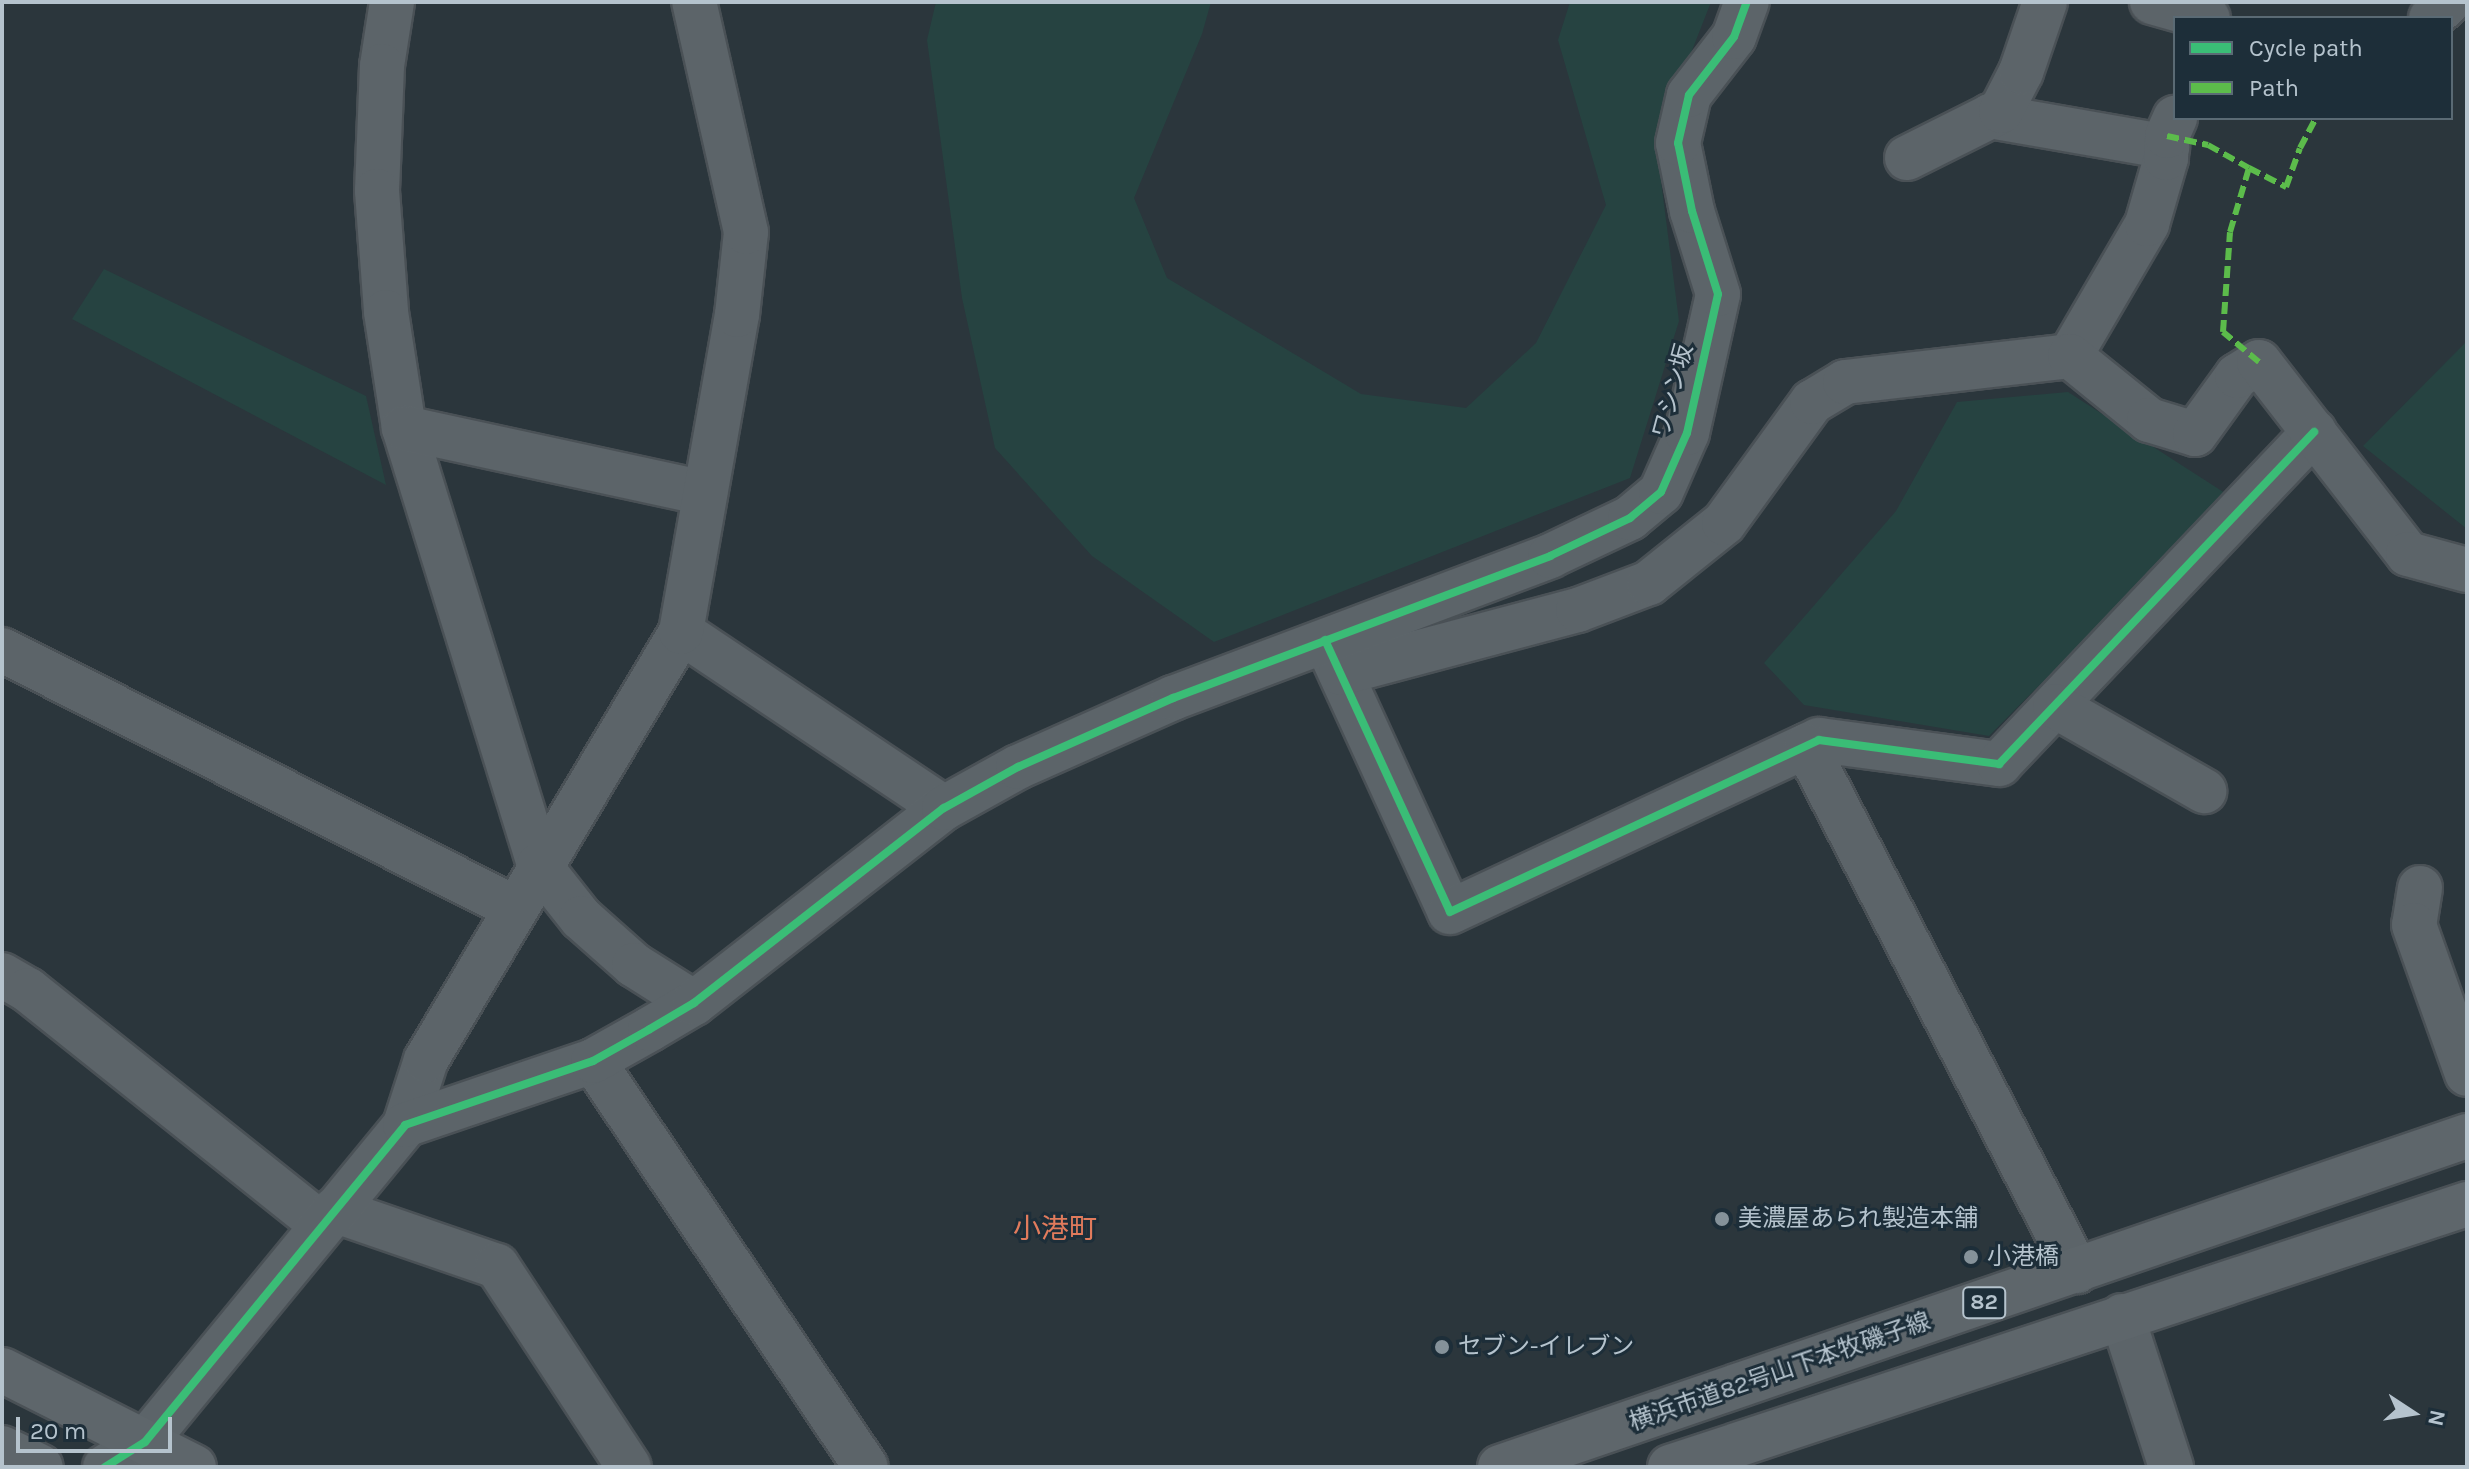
<!DOCTYPE html>
<html>
<head>
<meta charset="utf-8">
<style>
  body { margin:0 }
  #map { position:relative; width:2469px; height:1469px; overflow:hidden; background:#2b363c; font-family:Karla,"Noto Sans JP",sans-serif }
  div>[style] { position:absolute }
  .green>* { inset:0; background:#264341 }
  .roads { filter:drop-shadow(2px 0 #4a5156) drop-shadow(-2px 0 #4a5156) drop-shadow(0 2px #4a5156) drop-shadow(0 -2px #4a5156) }
  .minor>* { height:44px; margin:-22px; padding:0 22px; transform-origin:22px; border-radius:22px; background:#5c6469 }
  .major>* { height:44px; margin:-22px; padding:0 22px; transform-origin:22px; border-radius:22px; background:#5e666b }
  .quiet>* { height:6px; margin-top:-3px; transform-origin:0; background:repeating-linear-gradient(90deg,#5cbc4b 0 12px,transparent 0 18px) }
  .cycleway>* { height:8px; margin:-4px; padding:0 4px; transform-origin:4px; border-radius:4px; background:#3abd76 }
  .dots>* { width:22px; height:22px; translate:-50% -50%; box-sizing:border-box; border:4px solid #1d2e39; border-radius:50% }
  span { translate:-50% -50%; white-space:nowrap; text-align:center; line-height:1.15; -webkit-text-stroke:6px #1d2e39; paint-order:stroke }
  .shield-label span { padding:2px 6px; background:#1d2e39; border:2px solid; border-radius:6px; -webkit-text-stroke-width:0 }
  .shield-label { font-size:22px; color:#b5c3cd; font-weight:700 }
  .street-label { font-size:24px; color:#b5c3cd }
  .poi-label { font-size:24px; color:#b5c3cd }
  .left { translate:0 -50%; text-align:left }
  .quarter-label { font-size:28px; color:#e17b5c }
  .frame { position:absolute; inset:0; border:4px solid #b5c3cd; pointer-events:none }
  .legend { position:absolute; left:2173px; top:16px; width:280px; height:104px; box-sizing:border-box; background:#1d2e39; border:2px solid #5a6a74; margin:0; padding:10px 14px; list-style:none; font-size:24px; color:#b5c3cd }
  .legend li { display:flex; align-items:center; gap:16px; height:40px }
  .legend b { width:40px; border:2px solid #5a6a74 }
  .north { position:absolute; left:2373px; top:1373px; width:80px; height:80px; -webkit-text-stroke:6px #1d2e39; paint-order:stroke; rotate:102deg; font-size:22px; font-weight:700; line-height:32px; text-align:center; color:#b5c3cd }
  .north::after { content:''; display:block; margin:auto; width:28px; height:36px; background:#b5c3cd; clip-path:polygon(50% 0,100% 100%,50% 72%,0 100%) }
  .scale { position:absolute; left:16px; top:1417px; width:156px; height:36px; box-sizing:border-box; border:4px solid #b5c3cd; border-top:0; padding-left:10px; font-size:24px; line-height:28px; white-space:nowrap; color:#b5c3cd; -webkit-text-stroke:6px #1d2e39; paint-order:stroke }
</style>
</head>
<body>
<div id="map">
  <div class="green">
    <i style="clip-path:polygon(936px 2px,1211px 2px,1202px 34px,1134px 198px,1167px 278px,1361px 394px,1466px 408px,1536px 343px,1606px 205px,1558px 40px,1570px 2px,1711px 2px,1656px 142px,1679px 321px,1630px 478px,1214px 642px,1092px 556px,995px 448px,962px 298px,927px 40px)"></i>
    <i style="clip-path:polygon(104px 269px,366px 396px,386px 485px,72px 319px)"></i>
    <i style="clip-path:polygon(2467px 341px,2467px 529px,2363px 446px)"></i>
    <i style="clip-path:polygon(2068px 392px,2228px 495px,1989px 736px,1804px 705px,1764px 663px,1896px 511px,1957px 402px)"></i>
  </div>
  <div class="roads">
    <div class="minor">
      <i style="left:392px;top:2px;width:65px;rotate:98.9deg"></i>
      <i style="left:382px;top:66px;width:125px;rotate:92.3deg"></i>
      <i style="left:377px;top:191px;width:121px;rotate:85.7deg"></i>
      <i style="left:386px;top:312px;width:117px;rotate:81.2deg"></i>
      <i style="left:404px;top:428px;width:457px;rotate:72.8deg"></i>
      <i style="left:539px;top:865px;width:68px;rotate:51.6deg"></i>
      <i style="left:581px;top:918px;width:71px;rotate:41.6deg"></i>
      <i style="left:634px;top:965px;width:71px;rotate:32.3deg"></i>
      <i style="left:2152px;top:2px;width:58px;rotate:15.9deg"></i>
      <i style="left:2431px;top:18px;width:24px;rotate:-42deg"></i>
      <i style="left:1990px;top:116px;width:180px;rotate:9.9deg"></i>
      <i style="left:1907px;top:158px;width:105px;rotate:-26.6deg"></i>
      <i style="left:2001px;top:111px;width:44px;rotate:-62.9deg"></i>
      <i style="left:2021px;top:72px;width:74px;rotate:-71.1deg"></i>
      <i style="left:2070px;top:356px;width:153px;rotate:-59.7deg"></i>
      <i style="left:2147px;top:224px;width:69px;rotate:-73.9deg"></i>
      <i style="left:2166px;top:158px;width:22px;rotate:-87deg"></i>
      <i style="left:2167px;top:136px;width:20px;rotate:-66deg"></i>
      <i style="left:404px;top:428px;width:308px;rotate:12.2deg"></i>
      <i style="left:681px;top:632px;width:316px;rotate:33.8deg"></i>
      <i style="left:1329px;top:648px;width:290px;rotate:65.4deg"></i>
      <i style="left:1450px;top:912px;width:407px;rotate:-25deg"></i>
      <i style="left:1819px;top:740px;width:182px;rotate:7.6deg"></i>
      <i style="left:1999px;top:764px;width:458px;rotate:-46.5deg"></i>
      <i style="left:2px;top:650px;width:574px;rotate:26.7deg"></i>
      <i style="left:1341px;top:673px;width:245px;rotate:-14.9deg"></i>
      <i style="left:1578px;top:610px;width:76px;rotate:-20.8deg"></i>
      <i style="left:1649px;top:583px;width:96px;rotate:-38.7deg"></i>
      <i style="left:1724px;top:523px;width:150px;rotate:-54deg"></i>
      <i style="left:1812px;top:402px;width:39px;rotate:-31deg"></i>
      <i style="left:1845px;top:382px;width:226px;rotate:-6.6deg"></i>
      <i style="left:2070px;top:356px;width:102px;rotate:39deg"></i>
      <i style="left:2149px;top:420px;width:48px;rotate:16.9deg"></i>
      <i style="left:2195px;top:434px;width:72px;rotate:-54.1deg"></i>
      <i style="left:2237px;top:376px;width:26px;rotate:-32deg"></i>
      <i style="left:2259px;top:362px;width:243px;rotate:52.2deg"></i>
      <i style="left:2408px;top:554px;width:61px;rotate:15.2deg"></i>
      <i style="left:2055px;top:706px;width:172px;rotate:29.7deg"></i>
      <i style="left:1806px;top:746px;width:591px;rotate:62.7deg"></i>
      <i style="left:2420px;top:888px;width:37px;rotate:99deg"></i>
      <i style="left:2414px;top:925px;width:158px;rotate:70.4deg"></i>
      <i style="left:2px;top:975px;width:30px;rotate:30deg"></i>
      <i style="left:28px;top:990px;width:375px;rotate:38.6deg"></i>
      <i style="left:593px;top:1061px;width:489px;rotate:56.1deg"></i>
      <i style="left:405px;top:1125px;width:68px;rotate:-72.1deg"></i>
      <i style="left:426px;top:1060px;width:498px;rotate:-59.2deg"></i>
      <i style="left:681px;top:632px;width:322px;rotate:-80deg"></i>
      <i style="left:737px;top:315px;width:83px;rotate:-83.8deg"></i>
      <i style="left:746px;top:232px;width:236px;rotate:-102.7deg"></i>
      <i style="left:334px;top:1210px;width:172px;rotate:19deg"></i>
      <i style="left:497px;top:1266px;width:240px;rotate:56.7deg"></i>
      <i style="left:2122px;top:1316px;width:159px;rotate:72deg"></i>
      <i style="left:105px;top:1467px;width:47px;rotate:-32deg"></i>
      <i style="left:145px;top:1442px;width:410px;rotate:-50.6deg"></i>
      <i style="left:405px;top:1125px;width:199px;rotate:-18.8deg"></i>
      <i style="left:593px;top:1061px;width:65px;rotate:-29.3deg"></i>
      <i style="left:650px;top:1029px;width:51px;rotate:-30.6deg"></i>
      <i style="left:694px;top:1003px;width:317px;rotate:-38deg"></i>
      <i style="left:944px;top:808px;width:85px;rotate:-29deg"></i>
      <i style="left:1018px;top:767px;width:170px;rotate:-24deg"></i>
      <i style="left:1173px;top:698px;width:403px;rotate:-20.6deg"></i>
      <i style="left:1550px;top:556px;width:89px;rotate:-25.4deg"></i>
      <i style="left:1630px;top:518px;width:40px;rotate:-40deg"></i>
      <i style="left:1661px;top:492px;width:64px;rotate:-66.2deg"></i>
      <i style="left:1687px;top:433px;width:142px;rotate:-77.4deg"></i>
      <i style="left:1718px;top:294px;width:87px;rotate:-107.4deg"></i>
      <i style="left:1692px;top:211px;width:69px;rotate:-101.6deg"></i>
      <i style="left:1678px;top:143px;width:49px;rotate:-77.1deg"></i>
      <i style="left:1689px;top:95px;width:73px;rotate:-52.2deg"></i>
      <i style="left:1734px;top:37px;width:37px;rotate:-70deg"></i>
    </div>
    <div class="major">
      <i style="left:2px;top:1370px;width:215px;rotate:26.8deg"></i>
      <i style="left:2px;top:1448px;width:43px;rotate:26deg"></i>
      <i style="left:1500px;top:1467px;width:1022px;rotate:-18.9deg"></i>
      <i style="left:1670px;top:1467px;width:839px;rotate:-18.26deg"></i>
    </div>
  </div>
  <div class="quiet">
    <i style="left:2167px;top:136px;width:42px;rotate:12.4deg"></i>
    <i style="left:2208px;top:145px;width:47px;rotate:29.3deg"></i>
    <i style="left:2259px;top:362px;width:47px;rotate:-140.2deg"></i>
    <i style="left:2223px;top:332px;width:100px;rotate:-86deg"></i>
    <i style="left:2230px;top:232px;width:67px;rotate:-73.5deg"></i>
    <i style="left:2249px;top:168px;width:42px;rotate:27.2deg"></i>
    <i style="left:2286px;top:187px;width:41px;rotate:-70.3deg"></i>
    <i style="left:2300px;top:148px;width:34px;rotate:-62deg"></i>
  </div>
  <div class="cycleway">
    <i style="left:1325px;top:640px;width:299px;rotate:65.3deg"></i>
    <i style="left:1450px;top:912px;width:407px;rotate:-25deg"></i>
    <i style="left:1819px;top:740px;width:182px;rotate:7.6deg"></i>
    <i style="left:1999px;top:764px;width:458px;rotate:-46.5deg"></i>
    <i style="left:105px;top:1467px;width:47px;rotate:-32deg"></i>
    <i style="left:145px;top:1442px;width:410px;rotate:-50.6deg"></i>
    <i style="left:405px;top:1125px;width:199px;rotate:-18.8deg"></i>
    <i style="left:593px;top:1061px;width:65px;rotate:-29.3deg"></i>
    <i style="left:650px;top:1029px;width:51px;rotate:-30.6deg"></i>
    <i style="left:694px;top:1003px;width:317px;rotate:-38deg"></i>
    <i style="left:944px;top:808px;width:85px;rotate:-29deg"></i>
    <i style="left:1018px;top:767px;width:170px;rotate:-24deg"></i>
    <i style="left:1173px;top:698px;width:403px;rotate:-20.6deg"></i>
    <i style="left:1550px;top:556px;width:89px;rotate:-25.4deg"></i>
    <i style="left:1630px;top:518px;width:40px;rotate:-40deg"></i>
    <i style="left:1661px;top:492px;width:64px;rotate:-66.2deg"></i>
    <i style="left:1687px;top:433px;width:142px;rotate:-77.4deg"></i>
    <i style="left:1718px;top:294px;width:87px;rotate:-107.4deg"></i>
    <i style="left:1692px;top:211px;width:69px;rotate:-101.6deg"></i>
    <i style="left:1678px;top:143px;width:49px;rotate:-77.1deg"></i>
    <i style="left:1689px;top:95px;width:73px;rotate:-52.2deg"></i>
    <i style="left:1734px;top:37px;width:37px;rotate:-70deg"></i>
  </div>
  <div class="dots">
    <i style="left:1722px;top:1219px;background:#85929a"></i>
    <i style="left:1971px;top:1257px;background:#85929a"></i>
    <i style="left:1442px;top:1347px;background:#85929a"></i>
  </div>
  <div class="shield-label">
    <span style="left:1984px;top:1303px">82</span>
  </div>
  <div class="street-label">
    <span style="left:1673px;top:391px;rotate:-75deg">ワシン坂</span>
    <span style="left:1780px;top:1372px;rotate:-19deg">横浜市道82号山下本牧磯子線</span>
  </div>
  <div class="poi-label">
    <span class="left" style="left:1738px;top:1219px">美濃屋あられ製造本舗</span>
    <span class="left" style="left:1987px;top:1257px">小港橋</span>
    <span class="left" style="left:1458px;top:1347px">セブン-イレブン</span>
  </div>
  <div class="quarter-label">
    <span style="left:1055px;top:1229px">小港町</span>
  </div>
  <div class="frame"></div>
  <ul class="legend">
  <li><b style="height:10px;background:#3abd76"></b>Cycle path</li>
  <li><b style="height:10px;background:#5cbc4b"></b>Path</li>
  </ul>
  <div class="north">N</div>
  <div class="scale">20 m</div>
</div>
</body>
</html>
